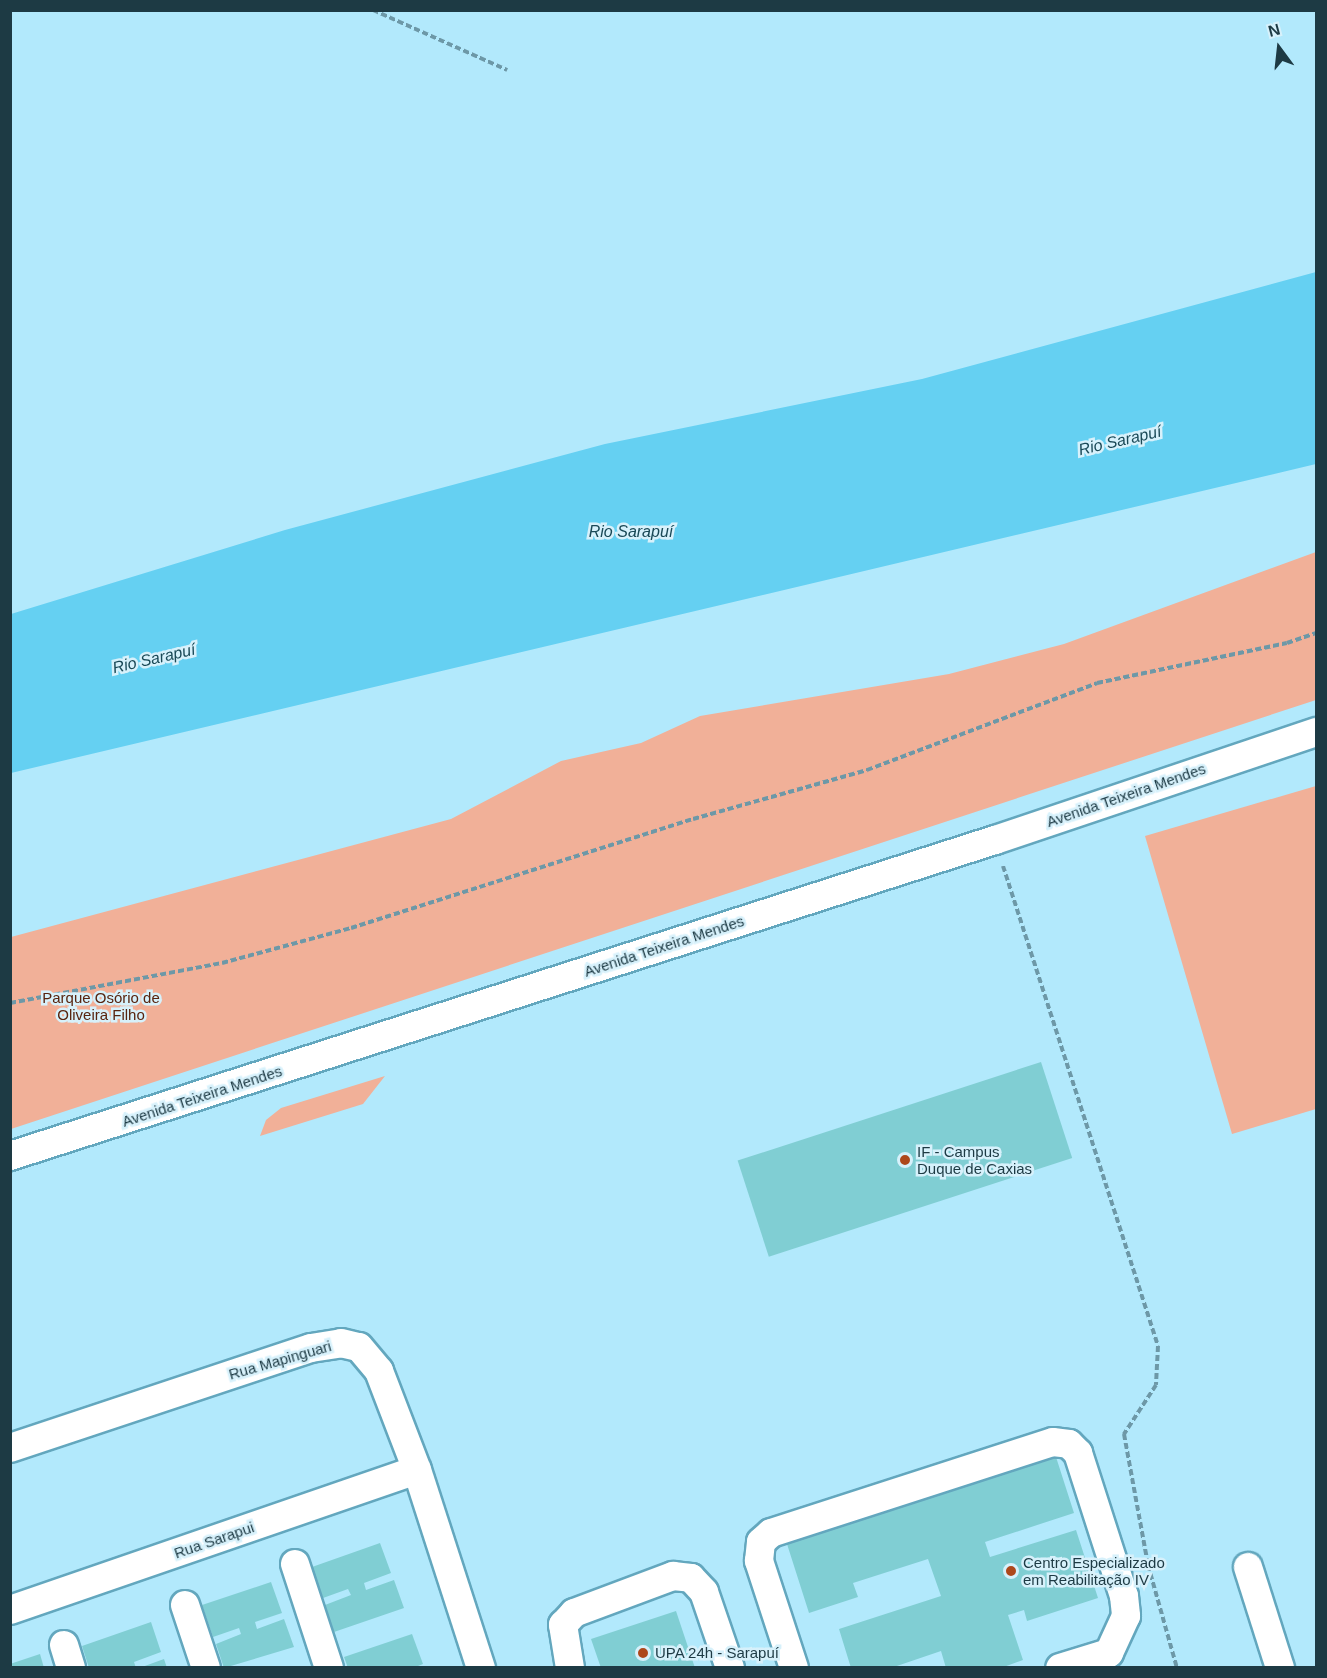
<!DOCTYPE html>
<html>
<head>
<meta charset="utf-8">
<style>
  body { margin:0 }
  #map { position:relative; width:1327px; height:1678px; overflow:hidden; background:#b2e9fc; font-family:Helvetica,sans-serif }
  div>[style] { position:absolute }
  .green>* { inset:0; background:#f1b098 }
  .water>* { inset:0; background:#65d0f2 }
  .building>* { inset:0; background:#80ced3; transform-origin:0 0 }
  .path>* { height:4px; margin-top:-2px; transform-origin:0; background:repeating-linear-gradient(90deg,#6d98a7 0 6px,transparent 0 9px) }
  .roads { filter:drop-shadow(2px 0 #63a7be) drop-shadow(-2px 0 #63a7be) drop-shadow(0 2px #63a7be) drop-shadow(0 -2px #63a7be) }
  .minor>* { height:28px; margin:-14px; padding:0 14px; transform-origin:14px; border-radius:14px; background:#fff }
  .dots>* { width:16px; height:16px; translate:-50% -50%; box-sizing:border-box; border:3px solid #d7f1fb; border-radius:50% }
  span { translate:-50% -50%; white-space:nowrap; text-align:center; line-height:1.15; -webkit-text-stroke:5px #d7f1fb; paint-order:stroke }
  .street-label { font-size:15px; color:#1d3a44 }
  .park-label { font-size:15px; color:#58240f }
  .poi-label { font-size:15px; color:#1d3a44 }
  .left { translate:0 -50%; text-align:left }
  .water-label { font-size:16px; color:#1a4957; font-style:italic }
  .frame { position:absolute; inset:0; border:12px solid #1d3a44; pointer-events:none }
  .north { position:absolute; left:1249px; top:18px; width:60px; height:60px; -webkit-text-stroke:4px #d7f1fb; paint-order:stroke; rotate:345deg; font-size:16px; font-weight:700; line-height:24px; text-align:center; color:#1d3a44 }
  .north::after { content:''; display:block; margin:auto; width:21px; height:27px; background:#1d3a44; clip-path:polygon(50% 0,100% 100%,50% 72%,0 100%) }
</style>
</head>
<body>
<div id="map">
  <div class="green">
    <i style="clip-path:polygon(1316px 552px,1316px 700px,11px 1129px,11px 937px,451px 819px,561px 761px,641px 743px,700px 716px,949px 674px,1064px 644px)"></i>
    <i style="clip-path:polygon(1316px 786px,1316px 1109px,1232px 1134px,1145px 836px)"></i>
    <i style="clip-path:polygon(385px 1076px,363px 1104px,260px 1136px,266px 1120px,281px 1108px)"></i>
  </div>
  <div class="water">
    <i style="clip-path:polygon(1316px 272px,1316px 464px,11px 773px,11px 614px,285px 530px,605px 444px,922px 379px)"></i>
  </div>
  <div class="building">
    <i style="left:1041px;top:1062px;width:101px;height:319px;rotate:72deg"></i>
    <i style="clip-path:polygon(1056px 1457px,1074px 1513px,985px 1542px,990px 1557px,1076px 1530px,1098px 1598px,1027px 1621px,1024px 1610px,1008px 1615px,1023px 1660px,1001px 1668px,946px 1668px,941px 1651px,891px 1668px,851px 1668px,839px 1629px,941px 1596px,928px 1559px,853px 1583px,858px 1597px,809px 1613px,787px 1544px)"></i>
    <i style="clip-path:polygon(380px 1543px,391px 1573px,364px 1583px,366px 1590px,394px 1580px,404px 1608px,334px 1632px,325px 1605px,351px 1595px,348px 1589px,323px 1598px,312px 1567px)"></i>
    <i style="clip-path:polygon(271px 1582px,282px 1613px,255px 1622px,257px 1629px,284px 1619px,294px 1647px,224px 1668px,216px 1644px,241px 1634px,239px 1628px,213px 1637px,202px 1605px)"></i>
    <i style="clip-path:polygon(676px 1611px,695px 1668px,601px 1668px,591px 1639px)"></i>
    <i style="clip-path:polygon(151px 1622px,161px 1652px,134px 1662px,136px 1668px,89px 1668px,82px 1646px)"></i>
    <i style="clip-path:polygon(412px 1634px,423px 1664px,413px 1668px,348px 1668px,344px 1657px)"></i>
    <i style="clip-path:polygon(40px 1654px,44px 1668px,10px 1668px,10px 1664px)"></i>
    <i style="clip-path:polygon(164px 1659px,167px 1668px,142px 1668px,142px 1667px)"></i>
  </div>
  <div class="path">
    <i style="left:373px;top:10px;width:147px;rotate:24.1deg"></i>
    <i style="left:1003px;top:866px;width:504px;rotate:72.1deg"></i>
    <i style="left:1158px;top:1346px;width:39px;rotate:93deg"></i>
    <i style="left:1156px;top:1385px;width:59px;rotate:123.1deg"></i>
    <i style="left:1124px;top:1434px;width:133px;rotate:79.6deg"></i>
    <i style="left:1148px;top:1565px;width:107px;rotate:74.3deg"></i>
    <i style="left:10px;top:1003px;width:216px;rotate:-10.7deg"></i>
    <i style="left:222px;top:963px;width:134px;rotate:-15.2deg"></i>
    <i style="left:351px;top:928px;width:359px;rotate:-17.7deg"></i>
    <i style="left:693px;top:819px;width:181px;rotate:-15.7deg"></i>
    <i style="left:867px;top:770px;width:246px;rotate:-20.7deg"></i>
    <i style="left:1097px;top:683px;width:194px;rotate:-11.9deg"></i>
    <i style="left:1287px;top:643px;width:31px;rotate:-19deg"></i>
  </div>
  <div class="roads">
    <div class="minor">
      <i style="left:10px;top:1156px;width:1034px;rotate:-17.79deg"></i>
      <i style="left:995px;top:840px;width:339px;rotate:-18.6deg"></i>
      <i style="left:10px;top:1448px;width:317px;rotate:-18.4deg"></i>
      <i style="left:311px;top:1348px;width:30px;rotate:-9deg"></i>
      <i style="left:341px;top:1343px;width:18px;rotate:13deg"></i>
      <i style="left:359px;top:1347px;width:31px;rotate:50deg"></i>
      <i style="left:379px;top:1371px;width:106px;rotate:69deg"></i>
      <i style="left:417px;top:1470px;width:208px;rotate:72.1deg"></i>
      <i style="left:295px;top:1564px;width:109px;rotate:71.9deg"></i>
      <i style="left:1248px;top:1567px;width:106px;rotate:72.4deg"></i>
      <i style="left:185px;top:1605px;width:66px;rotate:71.6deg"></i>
      <i style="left:10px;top:1610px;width:430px;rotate:-19deg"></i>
      <i style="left:64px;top:1645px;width:24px;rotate:73deg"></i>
      <i style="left:570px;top:1668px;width:44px;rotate:-99.2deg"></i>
      <i style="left:563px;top:1625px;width:16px;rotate:-47deg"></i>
      <i style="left:574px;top:1613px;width:106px;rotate:-20.5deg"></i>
      <i style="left:673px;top:1576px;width:18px;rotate:6deg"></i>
      <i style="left:691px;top:1578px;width:19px;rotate:47deg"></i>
      <i style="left:704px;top:1592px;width:80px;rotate:71.1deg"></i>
      <i style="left:794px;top:1668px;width:113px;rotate:-108.1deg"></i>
      <i style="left:759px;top:1561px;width:19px;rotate:-84deg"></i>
      <i style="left:761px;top:1542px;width:13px;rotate:-42deg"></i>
      <i style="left:771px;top:1533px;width:296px;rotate:-17.9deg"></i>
      <i style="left:1053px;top:1442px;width:16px;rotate:7deg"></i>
      <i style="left:1069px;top:1444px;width:13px;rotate:45deg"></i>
      <i style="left:1078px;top:1453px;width:150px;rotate:72.2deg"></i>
      <i style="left:1124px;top:1596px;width:20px;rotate:84deg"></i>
      <i style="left:1126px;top:1616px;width:41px;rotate:114.7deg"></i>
      <i style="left:1109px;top:1653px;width:51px;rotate:163deg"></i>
    </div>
  </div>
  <div class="dots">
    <i style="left:905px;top:1160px;background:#ad481b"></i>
    <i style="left:1011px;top:1571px;background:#ad481b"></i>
    <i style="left:643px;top:1653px;background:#ad481b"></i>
  </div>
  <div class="street-label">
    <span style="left:1126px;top:795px;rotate:-19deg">Avenida Teixeira Mendes</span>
    <span style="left:664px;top:946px;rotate:-18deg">Avenida Teixeira Mendes</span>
    <span style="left:202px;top:1096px;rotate:-18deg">Avenida Teixeira Mendes</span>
    <span style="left:280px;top:1360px;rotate:-16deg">Rua Mapinguari</span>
    <span style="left:214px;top:1540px;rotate:-19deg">Rua Sarapui</span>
  </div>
  <div class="park-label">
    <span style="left:101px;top:1006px">Parque Osório de<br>Oliveira Filho</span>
  </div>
  <div class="poi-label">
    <span class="left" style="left:917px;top:1160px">IF - Campus<br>Duque de Caxias</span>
    <span class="left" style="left:1023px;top:1571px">Centro Especializado<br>em Reabilitação IV</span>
    <span class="left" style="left:655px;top:1653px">UPA 24h - Sarapuí</span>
  </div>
  <div class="water-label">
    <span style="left:1120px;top:441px;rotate:-13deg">Rio Sarapuí</span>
    <span style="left:631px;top:532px">Rio Sarapuí</span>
    <span style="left:154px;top:659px;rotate:-13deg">Rio Sarapuí</span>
  </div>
  <div class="frame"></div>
  <div class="north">N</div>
</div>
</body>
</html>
